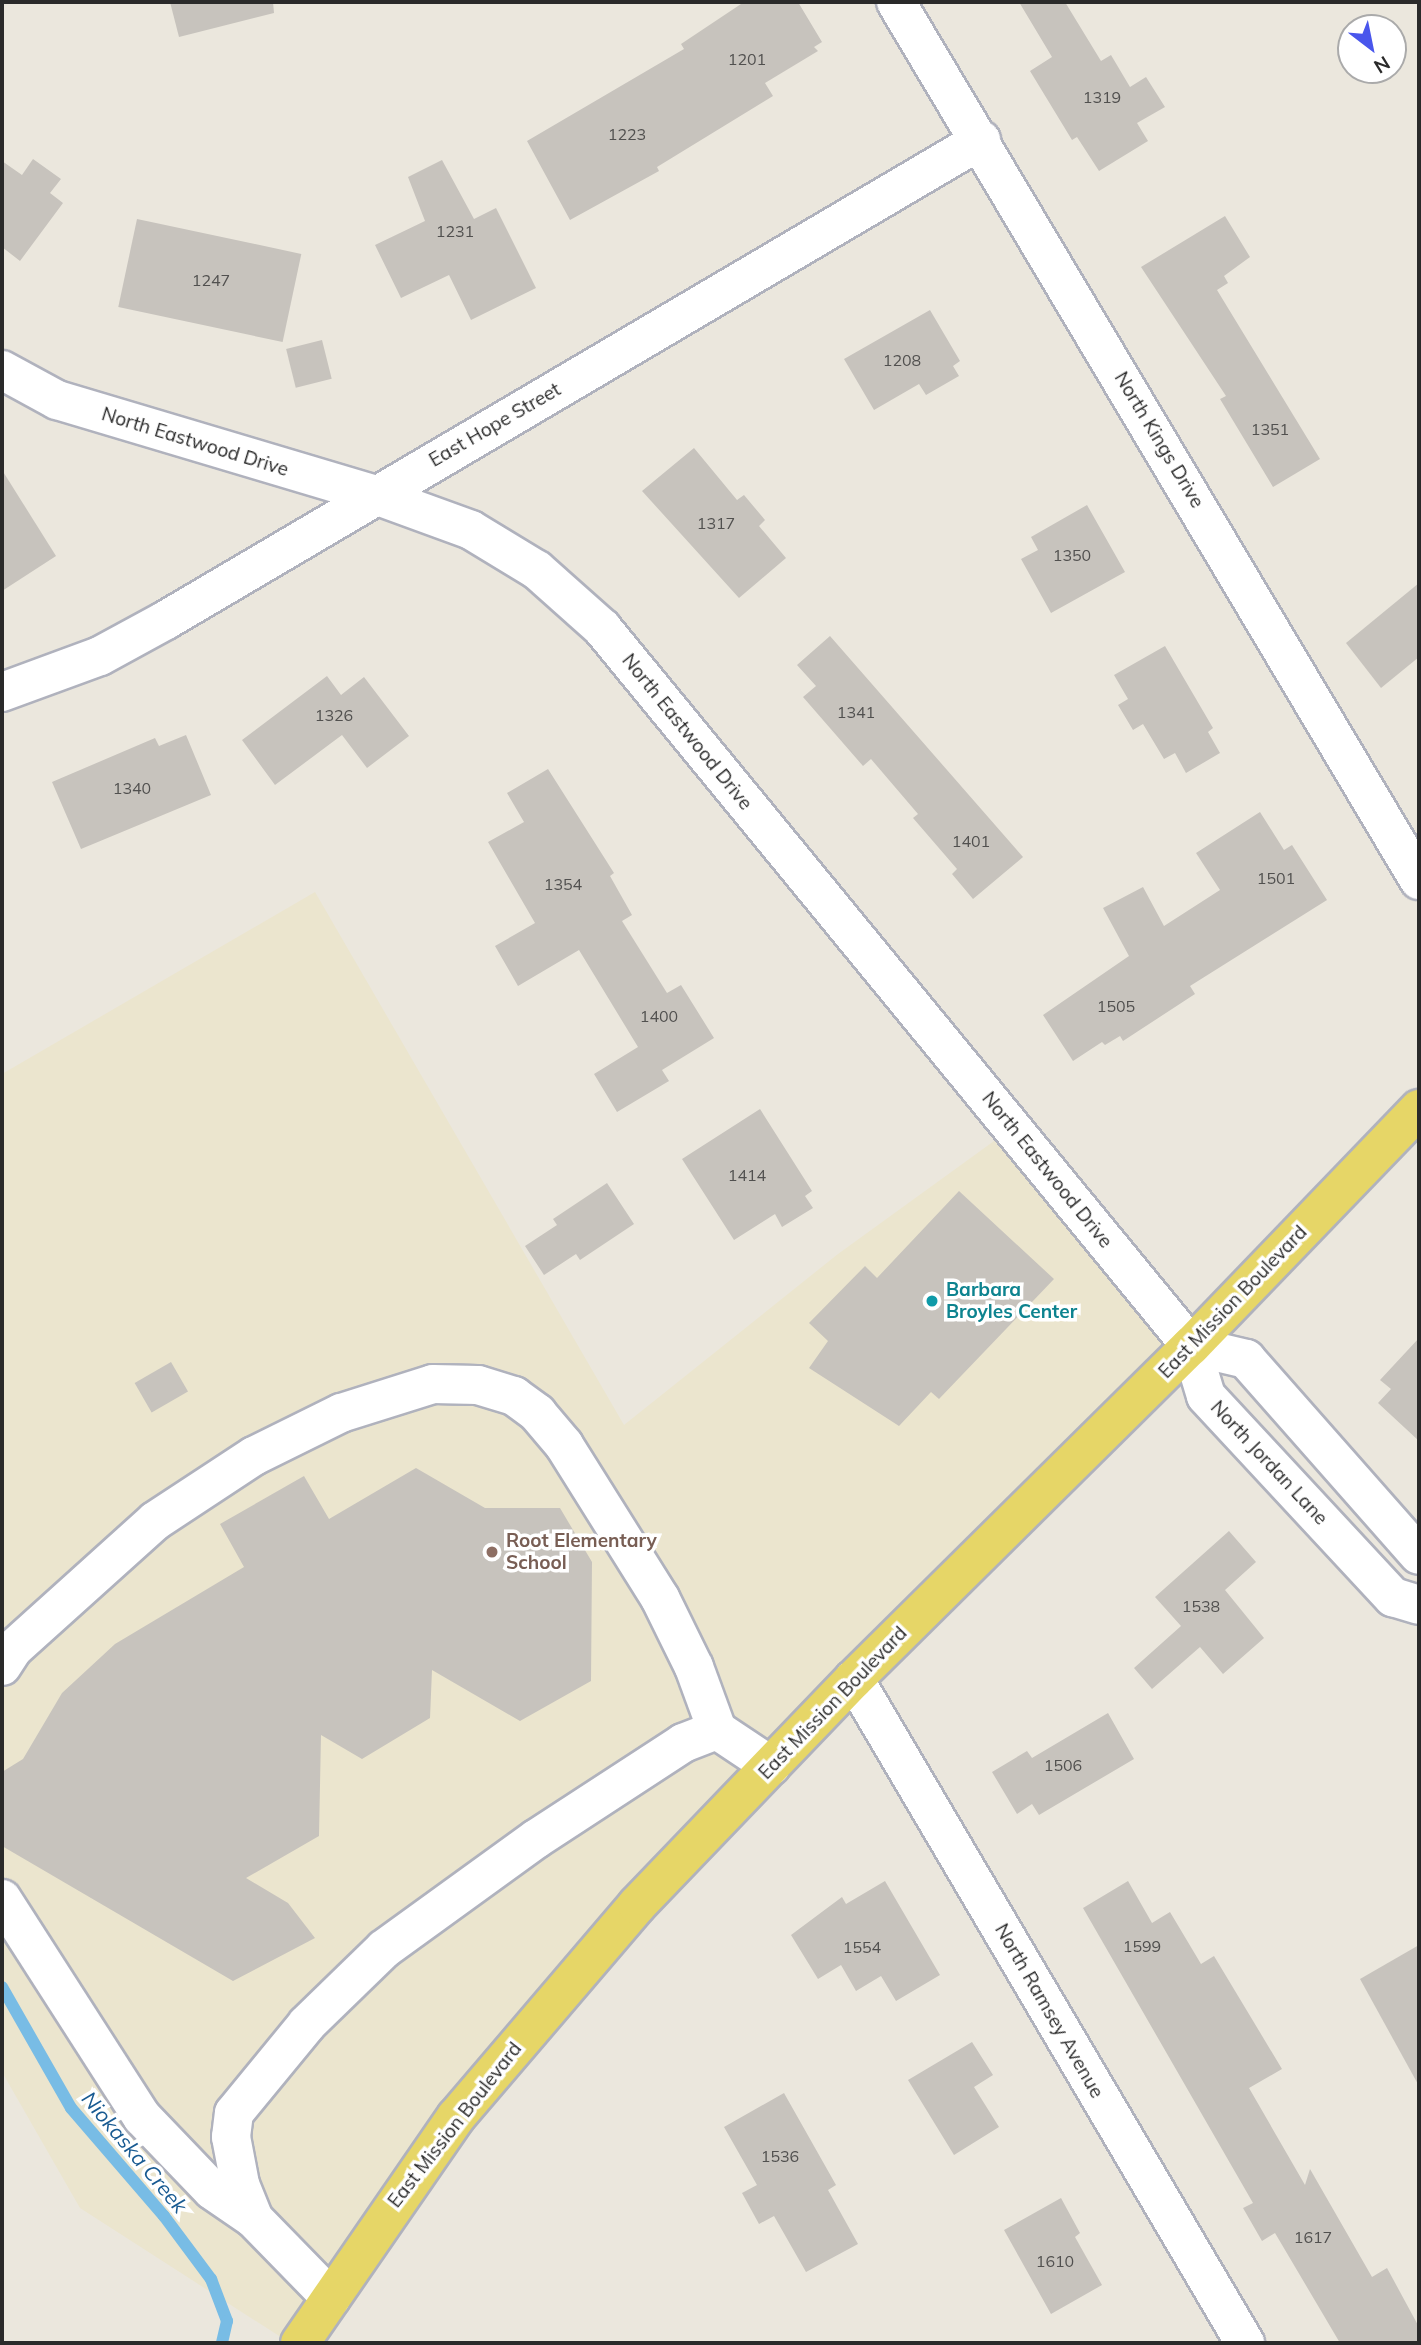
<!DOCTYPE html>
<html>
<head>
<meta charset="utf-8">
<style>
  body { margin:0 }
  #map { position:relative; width:1421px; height:2345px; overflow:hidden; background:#ebe7dd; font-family:Mulish,sans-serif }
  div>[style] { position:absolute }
  .education>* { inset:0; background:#ebe5ce }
  .stream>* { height:12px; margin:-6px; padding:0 6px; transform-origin:6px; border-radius:6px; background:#78bce5 }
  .building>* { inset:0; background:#c7c3bd; transform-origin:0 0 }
  .roads { filter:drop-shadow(2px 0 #b0b2bd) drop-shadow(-2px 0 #b0b2bd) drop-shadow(0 2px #b0b2bd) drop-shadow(0 -2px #b0b2bd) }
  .minor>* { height:38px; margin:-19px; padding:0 19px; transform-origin:19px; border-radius:19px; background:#fff }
  .major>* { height:38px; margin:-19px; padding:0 19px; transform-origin:19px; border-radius:19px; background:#e6d667 }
  .dots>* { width:19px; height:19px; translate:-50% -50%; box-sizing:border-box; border:4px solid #fff; border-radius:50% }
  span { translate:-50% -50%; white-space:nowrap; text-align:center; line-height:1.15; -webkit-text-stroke:7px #fff; paint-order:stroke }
  .number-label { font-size:16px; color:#51504f }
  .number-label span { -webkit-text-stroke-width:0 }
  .street-label { font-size:19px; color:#2a2a2a }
  .culture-label { font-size:19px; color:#0d838f; font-weight:700 }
  .left { translate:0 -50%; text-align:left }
  .education-label { font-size:19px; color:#785e54; font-weight:700 }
  .water-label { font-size:21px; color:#185a91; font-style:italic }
  .frame { position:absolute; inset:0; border:4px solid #2a2a2a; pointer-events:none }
  .north { position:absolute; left:1337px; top:14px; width:70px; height:70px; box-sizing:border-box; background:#fff; border:2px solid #aaa; border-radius:50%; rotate:148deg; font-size:19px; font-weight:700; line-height:28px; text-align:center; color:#2a2a2a }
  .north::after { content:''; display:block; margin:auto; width:24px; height:32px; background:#4956ec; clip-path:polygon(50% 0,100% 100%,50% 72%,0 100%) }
</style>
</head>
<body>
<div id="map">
  <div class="education">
    <i style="clip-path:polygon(315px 892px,624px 1425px,838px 1254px,1012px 1128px,1191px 1346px,637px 1905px,290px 2343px,80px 2208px,2px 2072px,2px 1074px)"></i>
  </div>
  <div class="stream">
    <i style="left:2px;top:1987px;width:139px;rotate:60.3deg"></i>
    <i style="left:71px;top:2108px;width:143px;rotate:49.3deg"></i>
    <i style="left:164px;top:2216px;width:79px;rotate:53.3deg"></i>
    <i style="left:211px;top:2279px;width:45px;rotate:69.1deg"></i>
    <i style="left:227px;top:2321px;width:23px;rotate:103deg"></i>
  </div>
  <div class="building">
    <i style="clip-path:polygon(170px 2px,273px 2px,274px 13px,179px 37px)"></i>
    <i style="clip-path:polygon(744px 2px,798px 2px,822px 42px,814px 47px,818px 51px,765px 83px,773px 96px,657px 167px,659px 171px,570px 220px,527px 141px,684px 49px,681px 44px)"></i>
    <i style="clip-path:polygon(1019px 2px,1065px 2px,1101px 61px,1111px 55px,1130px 87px,1146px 77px,1165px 107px,1137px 123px,1148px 141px,1099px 171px,1077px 137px,1072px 140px,1030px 71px,1052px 57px)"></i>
    <i style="clip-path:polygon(33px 159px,61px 179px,50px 193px,63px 203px,20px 261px,2px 247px,2px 161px,22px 175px)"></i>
    <i style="clip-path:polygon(442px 160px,474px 219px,496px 208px,536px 288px,471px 320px,449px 275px,401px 298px,375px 245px,425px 221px,408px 177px)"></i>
    <i style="clip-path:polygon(1225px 216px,1250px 257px,1224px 276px,1228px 283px,1217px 290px,1320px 459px,1273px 487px,1220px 399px,1226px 396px,1141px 267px)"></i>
    <i style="left:137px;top:219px;width:168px;height:90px;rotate:12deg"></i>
    <i style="clip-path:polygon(930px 310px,960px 361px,953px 366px,959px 376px,926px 395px,919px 384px,874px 410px,844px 359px)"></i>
    <i style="left:322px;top:340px;width:40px;height:37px;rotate:76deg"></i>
    <i style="clip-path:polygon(694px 448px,737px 500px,744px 495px,765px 520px,759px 526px,786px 558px,739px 598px,642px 491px)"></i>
    <i style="clip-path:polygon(2px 470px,56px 556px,2px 591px)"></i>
    <i style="clip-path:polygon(1087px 505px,1125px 572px,1051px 613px,1021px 559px,1038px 550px,1031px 537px)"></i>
    <i style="clip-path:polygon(1419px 583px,1419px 657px,1381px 688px,1346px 643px)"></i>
    <i style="clip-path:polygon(830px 636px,1023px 857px,973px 899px,952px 874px,957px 869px,913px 818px,918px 814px,871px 759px,863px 766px,803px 697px,816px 686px,797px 665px)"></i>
    <i style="clip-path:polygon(1165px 646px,1213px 728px,1208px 732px,1220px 753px,1186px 773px,1175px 753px,1164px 759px,1143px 724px,1133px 730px,1118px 705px,1128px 699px,1114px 675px)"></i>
    <i style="clip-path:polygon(327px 676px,341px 695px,364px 677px,409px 736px,367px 768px,342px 735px,275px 785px,242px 740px)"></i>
    <i style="clip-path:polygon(186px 735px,211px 795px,81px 849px,52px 782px,155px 738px,159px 746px)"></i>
    <i style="clip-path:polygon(548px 769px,614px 873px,610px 876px,632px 915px,622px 921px,667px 993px,681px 985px,714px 1038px,662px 1070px,669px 1081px,617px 1112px,594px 1074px,638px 1047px,579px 950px,518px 986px,495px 946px,535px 923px,488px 842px,524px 822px,507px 793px)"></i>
    <i style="clip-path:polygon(1260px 812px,1284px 850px,1292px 845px,1327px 900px,1190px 986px,1195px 994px,1123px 1041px,1120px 1036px,1105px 1045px,1102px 1042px,1073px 1061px,1043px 1015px,1129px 956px,1103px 908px,1143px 887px,1164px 926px,1220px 890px,1196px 853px)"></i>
    <i style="clip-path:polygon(760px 1109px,812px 1191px,805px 1196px,813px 1208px,782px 1227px,775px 1214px,734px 1240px,682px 1159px)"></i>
    <i style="clip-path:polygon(607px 1183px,634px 1224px,580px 1260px,576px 1254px,544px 1275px,525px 1246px,557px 1225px,553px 1219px)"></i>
    <i style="clip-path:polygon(959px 1191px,1054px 1279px,939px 1399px,931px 1392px,899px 1426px,809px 1368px,828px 1341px,809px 1323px,865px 1266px,877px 1278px)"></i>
    <i style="clip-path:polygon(1419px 1338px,1419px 1441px,1378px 1403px,1391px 1389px,1380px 1380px)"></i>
    <i style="left:171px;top:1362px;width:34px;height:42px;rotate:60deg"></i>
    <i style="clip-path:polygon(416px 1468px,485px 1508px,560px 1508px,592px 1562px,591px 1681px,520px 1721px,432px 1670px,430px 1718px,362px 1759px,321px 1735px,319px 1836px,246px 1878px,288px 1903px,315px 1938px,233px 1981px,2px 1846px,2px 1772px,23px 1759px,62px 1693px,115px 1644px,244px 1567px,220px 1524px,304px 1476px,329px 1519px)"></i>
    <i style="clip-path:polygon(1229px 1531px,1256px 1562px,1225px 1590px,1264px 1638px,1223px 1674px,1200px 1647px,1152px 1689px,1134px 1668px,1181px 1626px,1155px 1597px)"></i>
    <i style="clip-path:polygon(1108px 1713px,1134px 1759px,1039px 1815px,1032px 1804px,1017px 1814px,992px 1772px,1027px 1751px,1032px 1758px)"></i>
    <i style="clip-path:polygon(885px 1881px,940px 1975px,896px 2001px,881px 1976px,856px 1991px,841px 1965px,818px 1979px,791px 1935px,842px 1897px,846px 1904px)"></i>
    <i style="clip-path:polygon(1128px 1881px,1152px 1923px,1170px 1912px,1201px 1964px,1214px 1956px,1282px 2069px,1249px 2088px,1305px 2185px,1310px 2169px,1372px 2277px,1387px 2268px,1419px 2327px,1419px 2343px,1340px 2343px,1275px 2233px,1262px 2241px,1243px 2208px,1253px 2203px,1083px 1908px)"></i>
    <i style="clip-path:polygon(1419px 1945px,1419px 2086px,1360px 1979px)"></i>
    <i style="clip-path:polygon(972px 2042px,993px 2075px,974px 2087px,999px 2127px,954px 2155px,908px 2080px)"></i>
    <i style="clip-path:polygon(784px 2093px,836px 2185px,828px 2190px,858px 2244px,806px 2272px,774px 2216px,759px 2224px,742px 2193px,757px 2185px,724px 2127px)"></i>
    <i style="clip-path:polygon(1061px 2198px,1080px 2233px,1075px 2237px,1102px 2285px,1051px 2314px,1004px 2230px)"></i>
  </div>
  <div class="roads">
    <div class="minor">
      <i style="left:896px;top:2px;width:1022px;rotate:59.22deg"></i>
      <i style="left:2px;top:370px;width:63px;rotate:28.6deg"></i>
      <i style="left:57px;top:400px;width:332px;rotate:16.6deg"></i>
      <i style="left:375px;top:495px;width:102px;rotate:20deg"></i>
      <i style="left:471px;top:530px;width:77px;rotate:31.2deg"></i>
      <i style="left:537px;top:570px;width:87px;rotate:41.7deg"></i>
      <i style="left:602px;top:628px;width:929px;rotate:50.64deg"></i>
      <i style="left:1191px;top:1346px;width:52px;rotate:73.3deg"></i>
      <i style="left:1206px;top:1396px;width:275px;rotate:47.1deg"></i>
      <i style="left:1393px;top:1597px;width:27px;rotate:17deg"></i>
      <i style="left:2px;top:692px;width:104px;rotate:-20.2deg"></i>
      <i style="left:100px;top:656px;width:75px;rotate:-28.6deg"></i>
      <i style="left:166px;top:620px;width:946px;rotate:-30.5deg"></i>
      <i style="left:1191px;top:1346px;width:57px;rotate:13.3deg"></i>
      <i style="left:1246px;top:1359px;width:261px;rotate:48.6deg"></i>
      <i style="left:2px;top:1666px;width:20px;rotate:-57deg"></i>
      <i style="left:13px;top:1649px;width:191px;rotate:-42deg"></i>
      <i style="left:155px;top:1521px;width:118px;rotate:-33.3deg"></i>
      <i style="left:254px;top:1456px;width:97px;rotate:-26.3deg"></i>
      <i style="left:341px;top:1413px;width:96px;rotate:-17.5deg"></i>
      <i style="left:433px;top:1384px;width:45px;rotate:1.3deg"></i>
      <i style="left:478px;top:1385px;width:38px;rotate:17deg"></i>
      <i style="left:514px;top:1396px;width:29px;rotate:36deg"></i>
      <i style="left:537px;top:1413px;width:42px;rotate:49.8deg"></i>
      <i style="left:564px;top:1445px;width:181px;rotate:57.9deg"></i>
      <i style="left:660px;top:1598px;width:77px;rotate:63.8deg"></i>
      <i style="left:694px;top:1667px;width:67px;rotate:69.9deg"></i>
      <i style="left:854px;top:1679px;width:771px;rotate:59.51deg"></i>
      <i style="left:2px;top:1899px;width:259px;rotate:57.3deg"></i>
      <i style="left:142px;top:2117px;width:101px;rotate:46.2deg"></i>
      <i style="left:212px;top:2190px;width:51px;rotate:34.6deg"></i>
      <i style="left:331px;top:2298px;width:110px;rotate:-134.3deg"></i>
      <i style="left:254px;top:2219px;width:38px;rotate:-112deg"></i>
      <i style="left:240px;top:2184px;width:48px;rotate:-100.8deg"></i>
      <i style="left:231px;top:2137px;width:24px;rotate:-83deg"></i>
      <i style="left:234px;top:2113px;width:115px;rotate:-50.6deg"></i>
      <i style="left:307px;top:2024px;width:107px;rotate:-44.2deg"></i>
      <i style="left:384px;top:1949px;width:188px;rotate:-35.9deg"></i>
      <i style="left:536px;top:1839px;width:176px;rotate:-33.1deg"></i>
      <i style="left:683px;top:1743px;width:36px;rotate:-21deg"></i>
      <i style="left:717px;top:1730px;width:65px;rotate:33.7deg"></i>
    </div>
    <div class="major">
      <i style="left:300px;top:2343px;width:275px;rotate:-55.4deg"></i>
      <i style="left:456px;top:2117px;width:279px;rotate:-49.5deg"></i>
      <i style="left:637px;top:1905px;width:313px;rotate:-46.2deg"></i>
      <i style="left:854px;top:1679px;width:474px;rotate:-44.7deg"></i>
      <i style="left:1191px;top:1346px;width:329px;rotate:-46.1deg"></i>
    </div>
  </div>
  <div class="dots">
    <i style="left:932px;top:1301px;background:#0f9aa8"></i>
    <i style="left:492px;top:1552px;background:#8d6e63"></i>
  </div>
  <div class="number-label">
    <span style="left:747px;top:59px">1201</span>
    <span style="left:1102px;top:97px">1319</span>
    <span style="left:627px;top:134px">1223</span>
    <span style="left:455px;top:231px">1231</span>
    <span style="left:211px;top:280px">1247</span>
    <span style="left:902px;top:360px">1208</span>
    <span style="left:1270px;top:429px">1351</span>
    <span style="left:716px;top:523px">1317</span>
    <span style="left:1072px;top:555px">1350</span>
    <span style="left:856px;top:712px">1341</span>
    <span style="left:334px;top:715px">1326</span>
    <span style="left:132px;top:788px">1340</span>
    <span style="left:971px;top:841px">1401</span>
    <span style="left:1276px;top:878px">1501</span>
    <span style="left:563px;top:884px">1354</span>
    <span style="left:1116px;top:1006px">1505</span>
    <span style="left:659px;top:1016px">1400</span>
    <span style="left:747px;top:1175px">1414</span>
    <span style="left:1201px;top:1606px">1538</span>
    <span style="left:1063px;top:1765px">1506</span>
    <span style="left:1142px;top:1946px">1599</span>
    <span style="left:862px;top:1947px">1554</span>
    <span style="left:780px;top:2156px">1536</span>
    <span style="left:1313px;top:2237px">1617</span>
    <span style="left:1055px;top:2261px">1610</span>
  </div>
  <div class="street-label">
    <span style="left:495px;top:425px;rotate:-30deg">East Hope Street</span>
    <span style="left:1159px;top:440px;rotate:59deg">North Kings Drive</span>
    <span style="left:195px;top:442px;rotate:17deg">North Eastwood Drive</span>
    <span style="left:687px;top:732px;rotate:51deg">North Eastwood Drive</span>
    <span style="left:1047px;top:1170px;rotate:51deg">North Eastwood Drive</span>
    <span style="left:1233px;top:1302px;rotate:-46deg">East Mission Boulevard</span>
    <span style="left:1269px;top:1463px;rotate:47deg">North Jordan Lane</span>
    <span style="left:833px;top:1703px;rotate:-46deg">East Mission Boulevard</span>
    <span style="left:1049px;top:2011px;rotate:60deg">North Ramsey Avenue</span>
    <span style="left:455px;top:2125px;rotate:-52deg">East Mission Boulevard</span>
  </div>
  <div class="culture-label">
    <span class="left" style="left:946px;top:1301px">Barbara<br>Broyles Center</span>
  </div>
  <div class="education-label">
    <span class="left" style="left:506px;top:1552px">Root Elementary<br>School</span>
  </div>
  <div class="water-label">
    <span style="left:135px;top:2152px;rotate:50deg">Niokaska Creek</span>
  </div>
  <div class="frame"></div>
  <div class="north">N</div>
</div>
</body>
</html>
